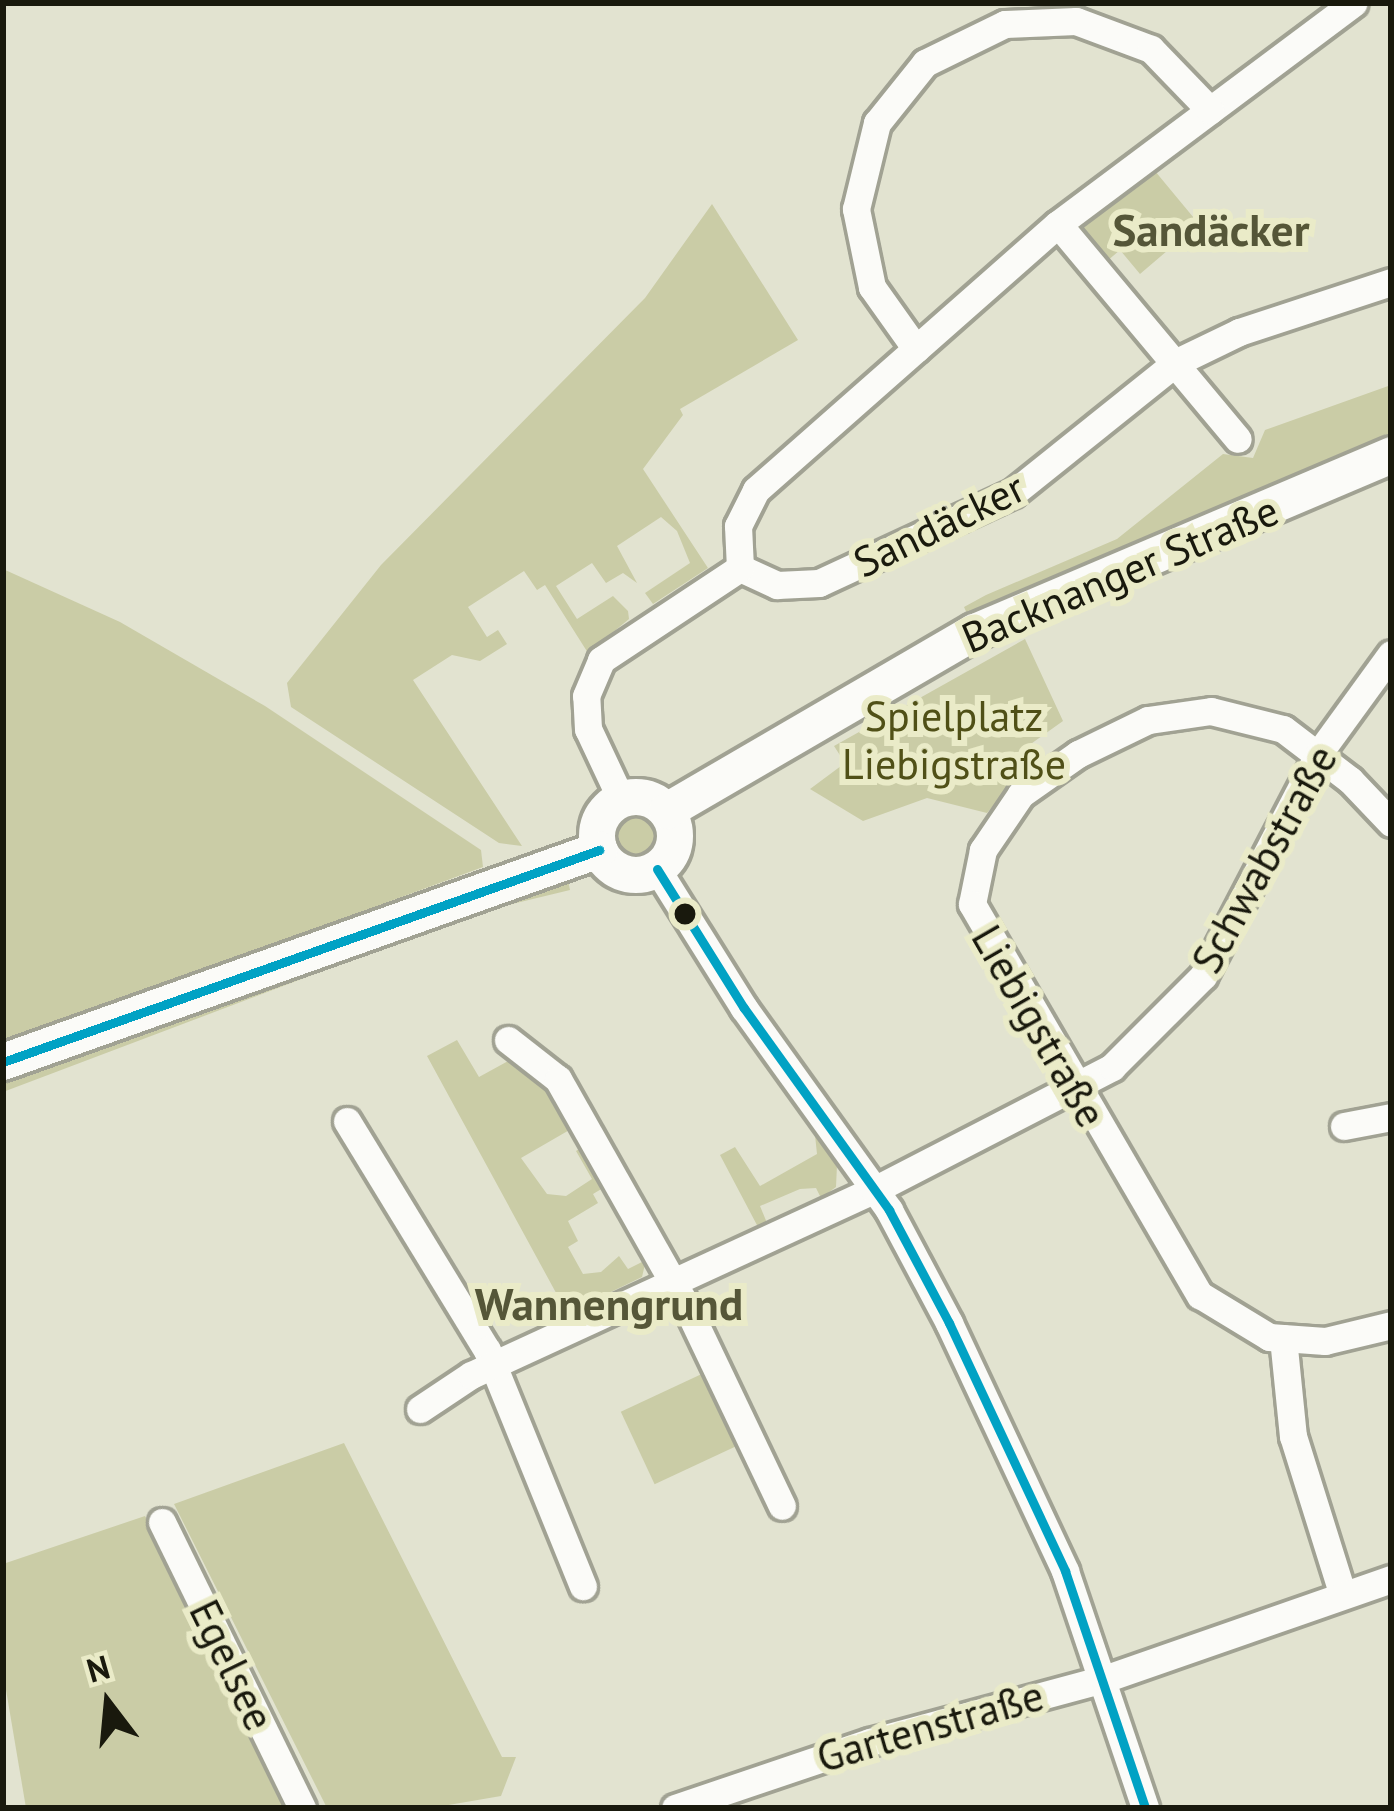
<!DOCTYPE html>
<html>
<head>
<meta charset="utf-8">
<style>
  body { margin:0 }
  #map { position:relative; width:1394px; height:1811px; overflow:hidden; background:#e2e3d0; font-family:"PT Sans",sans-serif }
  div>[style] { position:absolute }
  .green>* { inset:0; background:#cacca6; transform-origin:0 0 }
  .round { border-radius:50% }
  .roads { filter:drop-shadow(3px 0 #a1a293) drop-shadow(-3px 0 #a1a293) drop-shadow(0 3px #a1a293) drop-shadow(0 -3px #a1a293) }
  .minor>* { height:27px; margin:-13.5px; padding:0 13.5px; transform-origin:13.5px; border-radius:13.5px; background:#fbfbf8 }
  .tertiary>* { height:36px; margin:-18px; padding:0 18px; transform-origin:18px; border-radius:18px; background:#fbfbf8 }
  .tertiary>.ring { margin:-18px; padding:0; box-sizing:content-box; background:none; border:36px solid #fbfbf8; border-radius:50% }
  .bus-1>* { height:9px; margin:-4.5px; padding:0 4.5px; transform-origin:4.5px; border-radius:4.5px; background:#01a2c4 }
  .dots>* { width:33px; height:33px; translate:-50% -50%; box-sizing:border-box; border:6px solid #eaebc8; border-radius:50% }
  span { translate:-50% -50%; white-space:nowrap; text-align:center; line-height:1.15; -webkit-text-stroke:12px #eaebc8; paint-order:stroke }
  .street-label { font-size:42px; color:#19190d }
  .park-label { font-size:42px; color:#505017 }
  .neighbourhood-label { font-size:45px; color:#555638; font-weight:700 }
  .frame { position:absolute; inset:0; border:6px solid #19190d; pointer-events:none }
  .north { position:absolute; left:48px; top:1643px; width:120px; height:120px; -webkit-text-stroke:9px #eaebc8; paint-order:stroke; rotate:344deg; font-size:33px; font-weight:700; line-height:48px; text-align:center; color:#19190d }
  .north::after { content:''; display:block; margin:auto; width:42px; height:54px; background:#19190d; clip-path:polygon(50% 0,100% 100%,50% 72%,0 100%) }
</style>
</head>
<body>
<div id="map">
  <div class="green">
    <i style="clip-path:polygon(1150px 165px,1208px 235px,1174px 245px,1140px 274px,1120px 250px,1106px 262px,1081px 226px)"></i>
    <i style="clip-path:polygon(712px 204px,798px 340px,680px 409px,683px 415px,643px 469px,708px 568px,653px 604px,645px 593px,690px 563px,677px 531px,661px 517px,617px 546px,637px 583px,623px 573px,606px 583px,592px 563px,556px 586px,577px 619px,613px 596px,628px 611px,629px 619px,588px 653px,545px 585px,537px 590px,524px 571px,468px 607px,487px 637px,498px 630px,507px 644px,480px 661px,452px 655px,413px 680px,522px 846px,499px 843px,291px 707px,287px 683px,381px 565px,645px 298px)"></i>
    <i style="clip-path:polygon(1391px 385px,1391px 442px,969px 618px,964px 607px,986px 595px,1117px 539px,1223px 454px,1253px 458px,1265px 430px)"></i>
    <i style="clip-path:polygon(3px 569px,120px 622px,265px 706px,481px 850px,483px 867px,3px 1044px)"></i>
    <i style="clip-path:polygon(1025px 639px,1063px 721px,1004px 763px,1013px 783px,987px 813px,927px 798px,863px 821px,810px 789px,845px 763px,834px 746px)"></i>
    <i class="round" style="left:612px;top:812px;width:48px;height:48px"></i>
    <i style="clip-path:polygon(567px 875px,570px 890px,479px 912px,3px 1092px,3px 1069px)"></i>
    <i style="clip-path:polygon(457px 1040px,479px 1077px,510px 1060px,542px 1069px,578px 1125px,521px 1158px,547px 1194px,566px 1196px,592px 1179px,576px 1151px,585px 1145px,608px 1185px,593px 1194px,598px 1203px,568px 1221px,578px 1241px,568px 1247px,583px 1274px,601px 1272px,619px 1256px,628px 1269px,646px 1260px,642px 1277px,567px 1313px,427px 1056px)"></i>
    <i style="clip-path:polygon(815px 1135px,837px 1165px,836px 1187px,821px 1198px,816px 1188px,800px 1189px,760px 1206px,767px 1223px,758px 1227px,720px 1155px,735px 1147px,760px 1186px,817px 1154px)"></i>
    <i style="left:706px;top:1372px;width:80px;height:94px;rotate:65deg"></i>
    <i style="clip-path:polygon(344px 1443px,502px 1757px,516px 1757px,501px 1796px,431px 1808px,327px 1808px,174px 1504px)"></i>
    <i style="clip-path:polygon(145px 1516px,292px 1808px,26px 1808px,3px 1672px,3px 1564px)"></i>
  </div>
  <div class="roads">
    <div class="minor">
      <i style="left:1058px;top:224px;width:369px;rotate:-36.8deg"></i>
      <i style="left:916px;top:349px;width:76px;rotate:-125.4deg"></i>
      <i style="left:872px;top:287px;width:80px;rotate:-101.6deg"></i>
      <i style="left:856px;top:209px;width:89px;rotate:-76.3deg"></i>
      <i style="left:877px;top:123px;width:77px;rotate:-51.3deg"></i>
      <i style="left:925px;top:63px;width:89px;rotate:-26deg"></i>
      <i style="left:1005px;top:24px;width:71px;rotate:-2.4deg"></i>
      <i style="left:1076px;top:21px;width:80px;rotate:20.5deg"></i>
      <i style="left:1151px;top:49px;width:85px;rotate:46deg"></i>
      <i style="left:740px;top:568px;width:41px;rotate:24.7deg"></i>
      <i style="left:777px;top:585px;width:42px;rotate:-2.7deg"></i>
      <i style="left:819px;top:583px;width:214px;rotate:-24.9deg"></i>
      <i style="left:1013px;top:493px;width:208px;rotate:-38.7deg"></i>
      <i style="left:1175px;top:363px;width:71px;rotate:-25.8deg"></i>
      <i style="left:1239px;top:332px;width:160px;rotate:-18.2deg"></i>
      <i style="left:621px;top:799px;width:77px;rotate:-115.2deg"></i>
      <i style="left:588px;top:729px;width:33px;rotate:-93deg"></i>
      <i style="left:586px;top:696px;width:39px;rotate:-67deg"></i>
      <i style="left:601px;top:660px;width:167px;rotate:-33.5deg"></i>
      <i style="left:740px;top:568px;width:42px;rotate:-92.7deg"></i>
      <i style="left:738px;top:526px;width:40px;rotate:-63.4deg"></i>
      <i style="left:756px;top:490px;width:402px;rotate:-41.4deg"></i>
      <i style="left:1058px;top:224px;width:280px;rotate:50.1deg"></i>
      <i style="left:1391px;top:823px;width:59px;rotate:-133.6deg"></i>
      <i style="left:1350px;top:780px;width:84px;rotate:-142.7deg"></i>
      <i style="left:1283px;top:729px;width:74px;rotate:-166deg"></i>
      <i style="left:1211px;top:711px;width:64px;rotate:171.9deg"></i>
      <i style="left:1148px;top:720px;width:78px;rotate:154.1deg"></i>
      <i style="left:1078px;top:754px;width:70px;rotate:144.9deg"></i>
      <i style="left:1021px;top:794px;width:68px;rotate:124.2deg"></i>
      <i style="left:983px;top:850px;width:55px;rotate:101.5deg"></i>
      <i style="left:972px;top:904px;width:453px;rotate:59.8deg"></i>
      <i style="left:1200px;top:1295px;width:81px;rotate:31.3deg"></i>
      <i style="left:1269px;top:1337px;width:56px;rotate:4.1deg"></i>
      <i style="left:1325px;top:1341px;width:68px;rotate:-13.6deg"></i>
      <i style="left:657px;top:869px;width:164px;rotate:58deg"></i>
      <i style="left:744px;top:1008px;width:249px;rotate:54.3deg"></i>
      <i style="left:889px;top:1210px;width:128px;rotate:62deg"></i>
      <i style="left:949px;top:1323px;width:274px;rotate:64.9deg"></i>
      <i style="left:1065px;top:1571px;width:250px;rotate:71.3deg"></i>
      <i style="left:508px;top:1040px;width:63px;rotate:38deg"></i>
      <i style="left:558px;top:1079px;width:264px;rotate:60.5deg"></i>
      <i style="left:688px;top:1309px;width:218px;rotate:64.5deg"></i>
      <i style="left:347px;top:1121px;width:268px;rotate:58.6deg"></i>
      <i style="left:487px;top:1350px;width:255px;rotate:67.9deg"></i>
      <i style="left:1344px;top:1126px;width:48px;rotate:-10.8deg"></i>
      <i style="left:1283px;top:1338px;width:99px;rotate:84.2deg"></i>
      <i style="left:1293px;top:1436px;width:164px;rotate:72.6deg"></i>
      <i style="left:420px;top:1409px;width:61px;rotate:-33.7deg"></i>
      <i style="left:471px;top:1375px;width:443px;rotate:-24.7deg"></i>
      <i style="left:874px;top:1190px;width:268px;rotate:-27.3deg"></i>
      <i style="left:1112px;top:1067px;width:129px;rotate:-45deg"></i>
      <i style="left:1203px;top:976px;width:251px;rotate:-62.5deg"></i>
      <i style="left:1319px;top:753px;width:122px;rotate:-54deg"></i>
      <i style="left:162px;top:1522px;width:318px;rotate:63.9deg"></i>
      <i style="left:675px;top:1808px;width:206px;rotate:-18.7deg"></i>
      <i style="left:870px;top:1742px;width:242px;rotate:-15.1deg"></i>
      <i style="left:1104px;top:1679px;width:304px;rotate:-19.2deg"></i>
    </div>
    <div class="tertiary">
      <i class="ring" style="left:597px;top:797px;width:42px;height:42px"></i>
      <i style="left:667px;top:811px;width:356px;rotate:-30.2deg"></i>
      <i style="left:975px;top:632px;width:452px;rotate:-23deg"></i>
      <i style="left:3px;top:1062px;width:633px;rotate:-19.58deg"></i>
    </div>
  </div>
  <div class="bus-1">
    <i style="left:657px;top:869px;width:164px;rotate:58deg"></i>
    <i style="left:744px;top:1008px;width:249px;rotate:54.3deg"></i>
    <i style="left:889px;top:1210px;width:128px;rotate:62deg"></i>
    <i style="left:949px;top:1323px;width:274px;rotate:64.9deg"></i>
    <i style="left:1065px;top:1571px;width:250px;rotate:71.3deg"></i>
    <i style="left:3px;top:1062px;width:633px;rotate:-19.58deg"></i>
  </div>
  <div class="dots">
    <i style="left:685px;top:914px;background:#19190d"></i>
  </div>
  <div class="street-label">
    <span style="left:939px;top:525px;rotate:-26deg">Sandäcker</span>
    <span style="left:1120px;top:574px;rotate:-23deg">Backnanger Straße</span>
    <span style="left:1264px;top:859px;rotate:-61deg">Schwabstraße</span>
    <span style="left:1039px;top:1026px;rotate:60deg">Liebigstraße</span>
    <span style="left:232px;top:1665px;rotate:64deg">Egelsee</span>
    <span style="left:930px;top:1726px;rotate:-16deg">Gartenstraße</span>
  </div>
  <div class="park-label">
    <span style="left:954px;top:740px">Spielplatz<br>Liebigstraße</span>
  </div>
  <div class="neighbourhood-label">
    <span style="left:1211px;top:230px">Sandäcker</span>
    <span style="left:609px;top:1304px">Wannengrund</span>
  </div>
  <div class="frame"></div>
  <div class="north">N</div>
</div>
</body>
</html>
